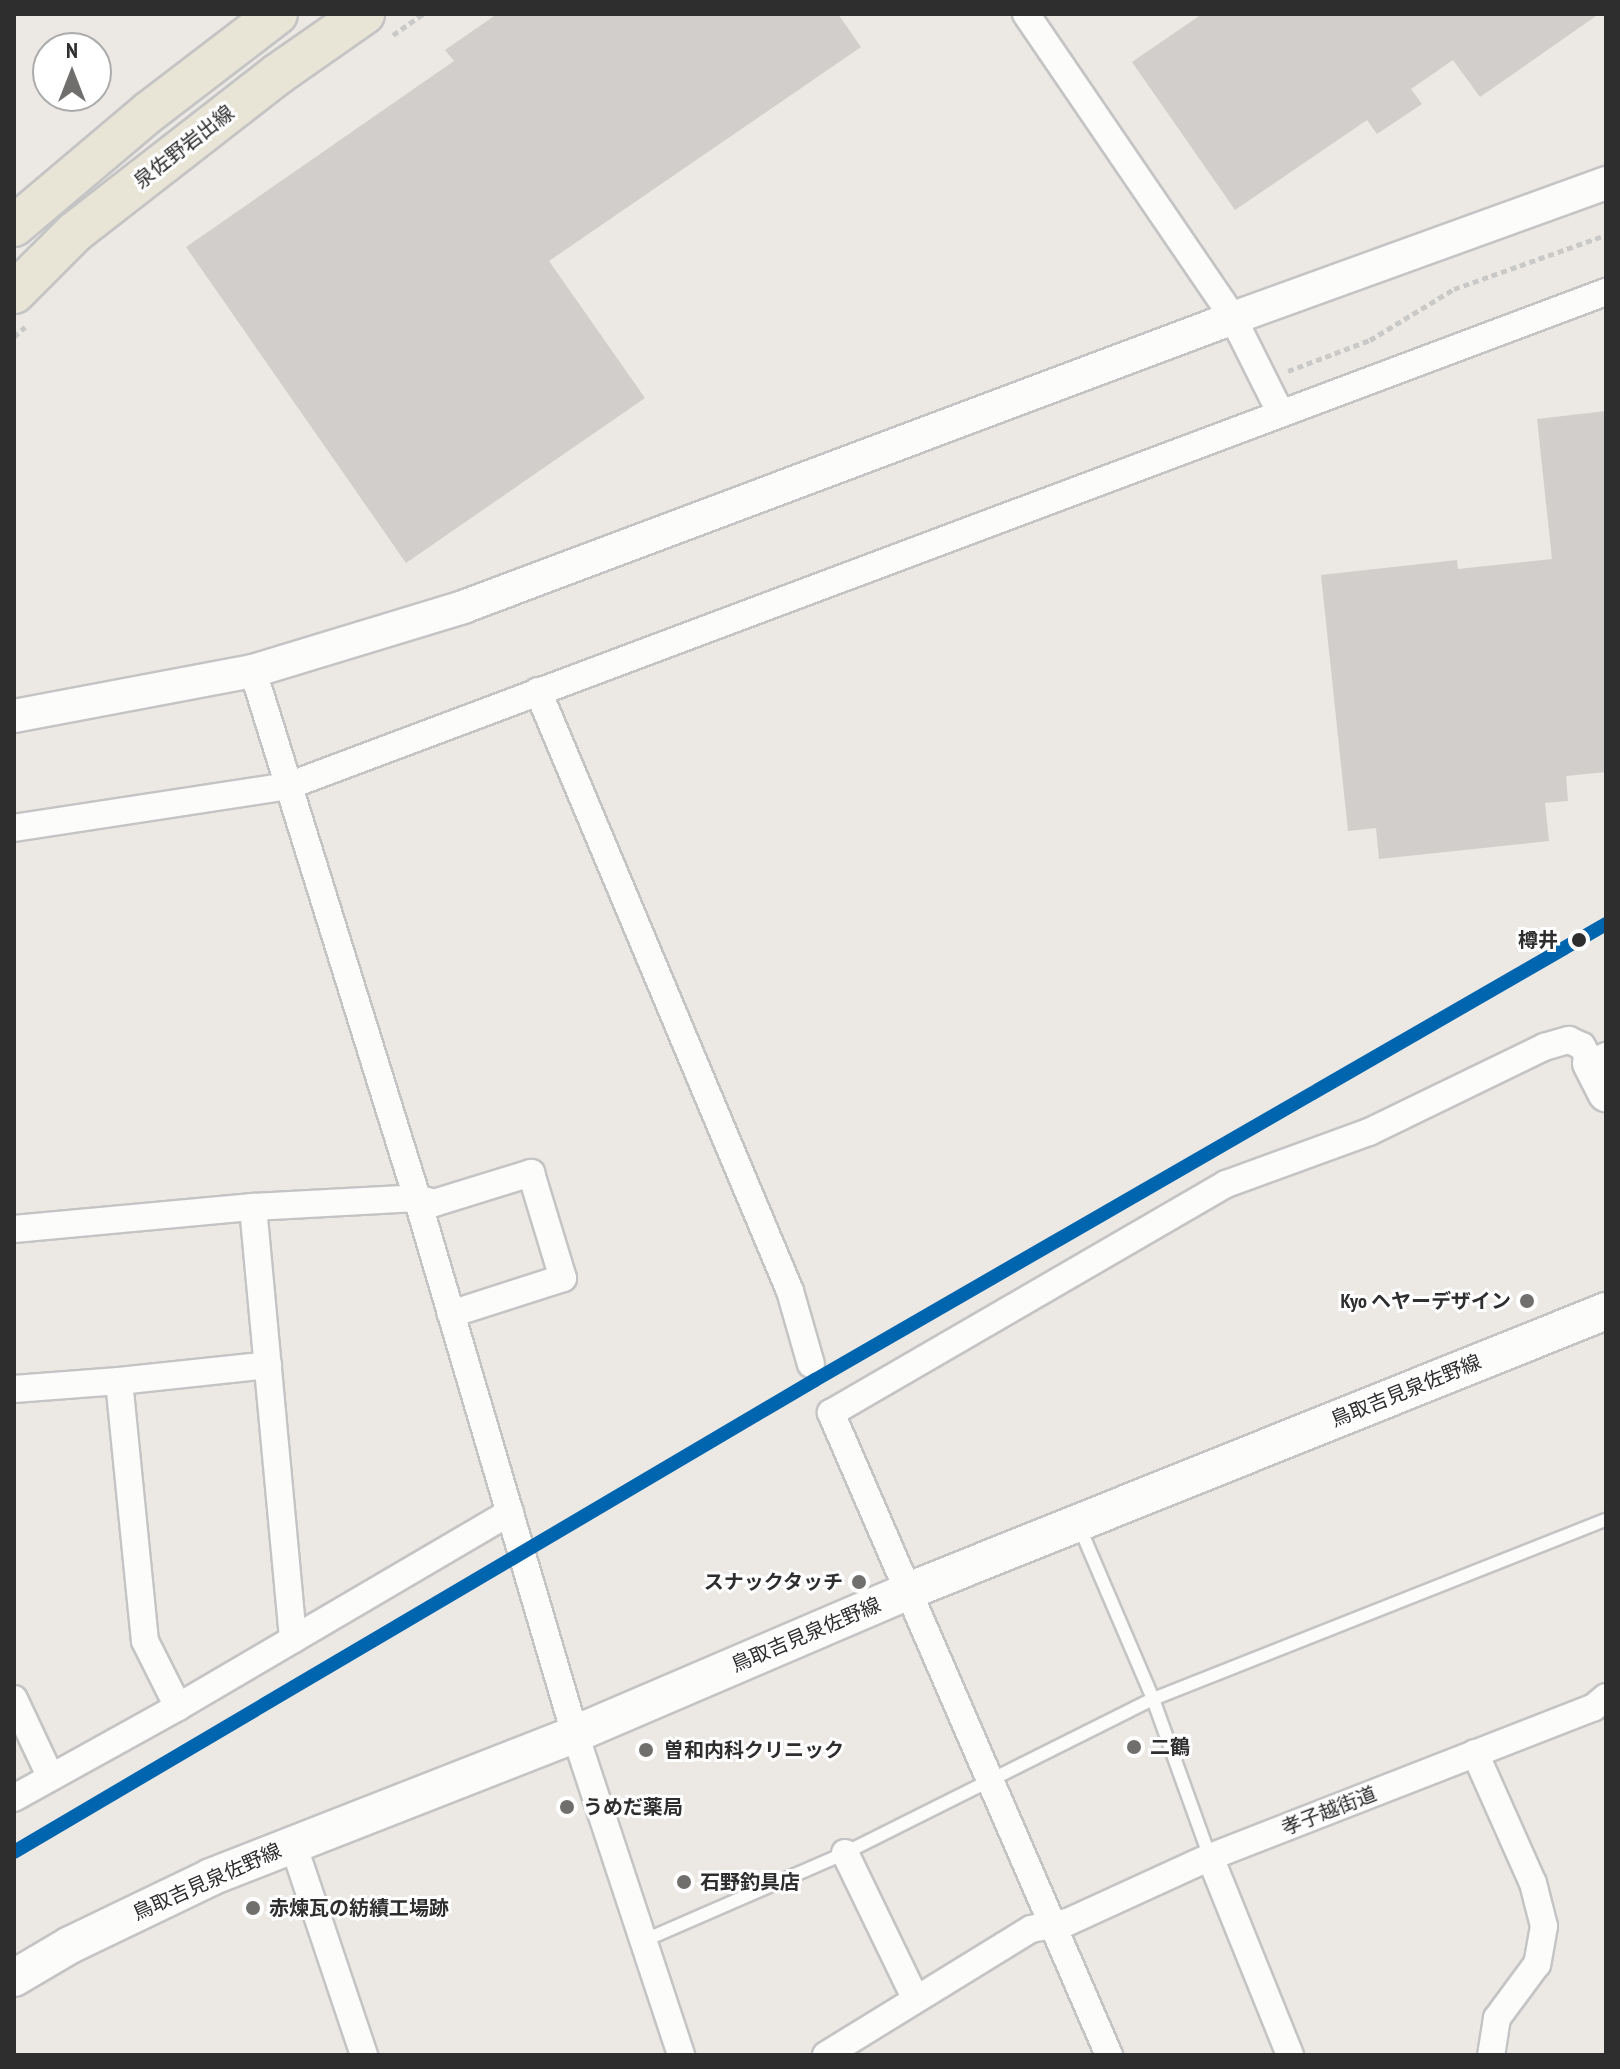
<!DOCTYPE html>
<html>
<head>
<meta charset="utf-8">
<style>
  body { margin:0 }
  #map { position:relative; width:1620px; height:2069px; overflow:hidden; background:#ece8e4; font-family:"PT Sans Narrow","Noto Sans JP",sans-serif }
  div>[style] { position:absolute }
  .building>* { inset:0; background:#d1cecb }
  .path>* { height:5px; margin-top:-2.5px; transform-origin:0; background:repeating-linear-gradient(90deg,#c9c9c8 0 6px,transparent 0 10px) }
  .roads { filter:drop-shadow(2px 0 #c5c4c5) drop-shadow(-2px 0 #c5c4c5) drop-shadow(0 2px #c5c4c5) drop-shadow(0 -2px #c5c4c5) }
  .service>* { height:12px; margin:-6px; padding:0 6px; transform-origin:6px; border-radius:6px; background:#fcfcfb }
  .minor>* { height:26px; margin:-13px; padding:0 13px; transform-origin:13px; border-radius:13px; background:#fcfcfb }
  .tertiary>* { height:32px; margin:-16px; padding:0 16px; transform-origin:16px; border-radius:16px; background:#fcfcfb }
  .secondary>* { height:36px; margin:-18px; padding:0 18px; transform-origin:18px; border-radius:18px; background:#fcfcfb }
  .primary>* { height:40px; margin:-20px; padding:0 20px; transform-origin:20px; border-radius:20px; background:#e8e4d6 }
  .rail-1>* { height:14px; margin:-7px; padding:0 7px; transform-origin:7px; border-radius:7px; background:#0065af }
  .dots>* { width:22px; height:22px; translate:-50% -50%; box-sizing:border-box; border:4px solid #fff; border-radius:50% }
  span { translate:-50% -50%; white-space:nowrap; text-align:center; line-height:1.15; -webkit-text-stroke:6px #fff; paint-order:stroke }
  .street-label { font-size:20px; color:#2e2e2e }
  .stop-label { font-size:20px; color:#2e2e2e; font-weight:700 }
  .right { translate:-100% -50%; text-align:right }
  .poi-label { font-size:20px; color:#2e2e2e; font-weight:700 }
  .left { translate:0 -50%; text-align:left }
  .frame { position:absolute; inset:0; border:16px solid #2e2e2e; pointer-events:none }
  .north { position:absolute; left:32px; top:32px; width:80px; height:80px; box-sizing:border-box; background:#fff; border:2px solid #ababab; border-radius:50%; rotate:0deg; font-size:22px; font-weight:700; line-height:32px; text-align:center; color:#2e2e2e }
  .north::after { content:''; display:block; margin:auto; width:28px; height:36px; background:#706f6e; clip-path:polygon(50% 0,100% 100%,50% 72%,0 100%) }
</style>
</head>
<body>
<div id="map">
  <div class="building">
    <i style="clip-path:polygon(497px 14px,838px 14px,861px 47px,549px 261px,645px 398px,406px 563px,186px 247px,454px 61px,445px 50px)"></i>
    <i style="clip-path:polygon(1202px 14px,1599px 14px,1480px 97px,1453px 60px,1411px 89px,1422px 104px,1377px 134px,1367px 120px,1235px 210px,1132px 62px)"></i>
    <i style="clip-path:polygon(1606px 411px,1606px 772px,1566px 776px,1568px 801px,1545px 803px,1549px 841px,1379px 859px,1376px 828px,1348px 831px,1321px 575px,1457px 560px,1458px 569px,1552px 559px,1537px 419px)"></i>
  </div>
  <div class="path">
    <i style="left:393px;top:35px;width:37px;rotate:-35deg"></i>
    <i style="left:14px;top:337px;width:15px;rotate:-42deg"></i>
    <i style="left:1288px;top:371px;width:88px;rotate:-20.7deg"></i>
    <i style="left:1370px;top:340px;width:98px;rotate:-31.3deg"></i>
    <i style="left:1454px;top:289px;width:161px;rotate:-19.6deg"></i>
  </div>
  <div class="roads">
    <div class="service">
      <i style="left:1079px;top:1526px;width:188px;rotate:66.8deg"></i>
      <i style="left:1153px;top:1699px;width:168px;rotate:70.2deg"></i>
      <i style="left:645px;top:1940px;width:218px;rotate:-23.5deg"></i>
      <i style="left:845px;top:1853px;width:344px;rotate:-26.6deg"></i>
      <i style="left:1153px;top:1699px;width:487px;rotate:-21.6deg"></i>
    </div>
    <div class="minor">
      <i style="left:1026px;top:14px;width:368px;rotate:55.7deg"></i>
      <i style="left:1233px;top:318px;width:105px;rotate:63.4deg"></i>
      <i style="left:253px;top:671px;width:552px;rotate:72.71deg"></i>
      <i style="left:417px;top:1198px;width:559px;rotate:73.58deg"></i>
      <i style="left:575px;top:1734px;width:338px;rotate:71.7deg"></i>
      <i style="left:538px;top:691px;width:651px;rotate:67.22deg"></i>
      <i style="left:790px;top:1291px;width:76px;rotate:74deg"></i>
      <i style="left:14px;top:828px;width:277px;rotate:-8.7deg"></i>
      <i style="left:288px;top:786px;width:1408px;rotate:-20.55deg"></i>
      <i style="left:253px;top:1207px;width:434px;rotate:84.7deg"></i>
      <i style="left:14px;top:1229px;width:240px;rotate:-5.3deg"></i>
      <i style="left:253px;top:1207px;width:164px;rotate:-3.1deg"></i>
      <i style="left:417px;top:1198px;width:18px;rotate:16deg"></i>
      <i style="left:434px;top:1203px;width:102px;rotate:-17.2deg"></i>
      <i style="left:531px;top:1173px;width:110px;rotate:73.1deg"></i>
      <i style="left:563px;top:1278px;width:118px;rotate:162.2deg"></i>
      <i style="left:119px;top:1381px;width:150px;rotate:-6.1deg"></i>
      <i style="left:14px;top:1389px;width:105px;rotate:-4.4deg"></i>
      <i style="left:119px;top:1381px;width:261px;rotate:84.3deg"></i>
      <i style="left:145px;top:1641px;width:74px;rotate:63.4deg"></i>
      <i style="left:14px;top:1699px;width:85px;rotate:64.9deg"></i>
      <i style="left:1475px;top:1753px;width:142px;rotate:66deg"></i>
      <i style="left:1533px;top:1883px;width:44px;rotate:75.7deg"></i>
      <i style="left:1544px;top:1926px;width:39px;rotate:100deg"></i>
      <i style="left:1537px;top:1964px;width:67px;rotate:126.5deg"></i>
      <i style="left:1497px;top:2018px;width:37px;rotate:99deg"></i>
      <i style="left:14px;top:1798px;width:188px;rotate:-29deg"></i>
      <i style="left:178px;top:1707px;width:385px;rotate:-30.4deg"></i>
      <i style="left:293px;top:1844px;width:223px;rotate:71.4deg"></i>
      <i style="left:845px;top:1853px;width:161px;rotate:64.2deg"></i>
      <i style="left:1210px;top:1857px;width:214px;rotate:68deg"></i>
      <i style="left:826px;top:2055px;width:241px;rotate:-31.6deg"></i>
      <i style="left:1031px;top:1929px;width:38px;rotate:-11deg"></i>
      <i style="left:1068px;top:1922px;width:156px;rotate:-24.6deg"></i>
      <i style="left:1210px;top:1857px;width:411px;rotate:-21.3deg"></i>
      <i style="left:1593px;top:1708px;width:17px;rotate:-40deg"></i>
      <i style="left:1109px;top:2055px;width:700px;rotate:-113.41deg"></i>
      <i style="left:831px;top:1413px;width:457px;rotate:-30.1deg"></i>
      <i style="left:1226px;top:1184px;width:152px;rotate:-20deg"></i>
      <i style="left:1369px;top:1132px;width:195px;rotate:-25.9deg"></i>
      <i style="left:1544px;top:1047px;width:26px;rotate:-16deg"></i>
      <i style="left:1569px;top:1040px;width:14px;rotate:25deg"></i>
      <i style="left:1582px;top:1046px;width:19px;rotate:62deg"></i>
      <i style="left:1591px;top:1063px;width:17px;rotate:-25deg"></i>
    </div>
    <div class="tertiary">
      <i style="left:14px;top:716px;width:243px;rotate:-10.7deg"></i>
      <i style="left:253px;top:671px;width:220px;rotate:-16.9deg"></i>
      <i style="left:463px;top:607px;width:822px;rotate:-20.57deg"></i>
      <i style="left:1233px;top:318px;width:397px;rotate:-19.9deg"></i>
    </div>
    <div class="secondary">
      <i style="left:1591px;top:1063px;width:34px;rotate:63deg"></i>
      <i style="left:14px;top:1978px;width:65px;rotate:-30.5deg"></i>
      <i style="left:70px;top:1945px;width:157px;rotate:-25.7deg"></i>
      <i style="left:211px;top:1877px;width:391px;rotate:-21.4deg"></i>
      <i style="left:575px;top:1734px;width:366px;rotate:-23.2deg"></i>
      <i style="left:911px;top:1590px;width:749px;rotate:-21.87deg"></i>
    </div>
    <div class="primary">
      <i style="left:14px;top:226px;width:177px;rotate:-40.2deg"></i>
      <i style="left:149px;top:112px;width:161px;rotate:-37.4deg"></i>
      <i style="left:14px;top:293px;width:86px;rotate:-45deg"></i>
      <i style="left:75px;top:232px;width:257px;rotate:-37.9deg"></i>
      <i style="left:278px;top:74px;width:105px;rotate:-34.9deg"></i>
    </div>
  </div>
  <div class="rail-1">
    <i style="left:14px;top:1852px;width:930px;rotate:-30.51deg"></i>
    <i style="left:815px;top:1380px;width:913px;rotate:-29.96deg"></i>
  </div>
  <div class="dots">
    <i style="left:1579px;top:940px;background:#2e2e2e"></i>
    <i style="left:1527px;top:1301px;background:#706f6e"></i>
    <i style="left:859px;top:1582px;background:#706f6e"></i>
    <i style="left:1134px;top:1747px;background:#706f6e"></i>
    <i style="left:646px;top:1750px;background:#706f6e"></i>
    <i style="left:567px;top:1807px;background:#706f6e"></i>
    <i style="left:684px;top:1882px;background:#706f6e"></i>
    <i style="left:253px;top:1908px;background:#706f6e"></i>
  </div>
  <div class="street-label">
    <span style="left:184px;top:147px;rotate:-38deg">泉佐野岩出線</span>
    <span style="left:1406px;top:1391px;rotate:-22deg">鳥取吉見泉佐野線</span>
    <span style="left:806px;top:1635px;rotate:-23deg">鳥取吉見泉佐野線</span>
    <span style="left:1329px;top:1811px;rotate:-21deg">孝子越街道</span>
    <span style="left:207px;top:1882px;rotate:-24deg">鳥取吉見泉佐野線</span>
  </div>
  <div class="stop-label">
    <span class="right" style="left:1558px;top:940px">樽井</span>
  </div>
  <div class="poi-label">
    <span class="right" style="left:1511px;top:1301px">Kyo ヘヤーデザイン</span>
    <span class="right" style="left:843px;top:1582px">スナックタッチ</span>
    <span class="left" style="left:1150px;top:1747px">二鶴</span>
    <span class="left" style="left:664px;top:1750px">曽和内科クリニック</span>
    <span class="left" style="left:583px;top:1807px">うめだ薬局</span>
    <span class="left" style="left:700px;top:1882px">石野釣具店</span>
    <span class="left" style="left:269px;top:1908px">赤煉瓦の紡績工場跡</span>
  </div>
  <div class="frame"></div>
  <div class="north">N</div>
</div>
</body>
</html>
